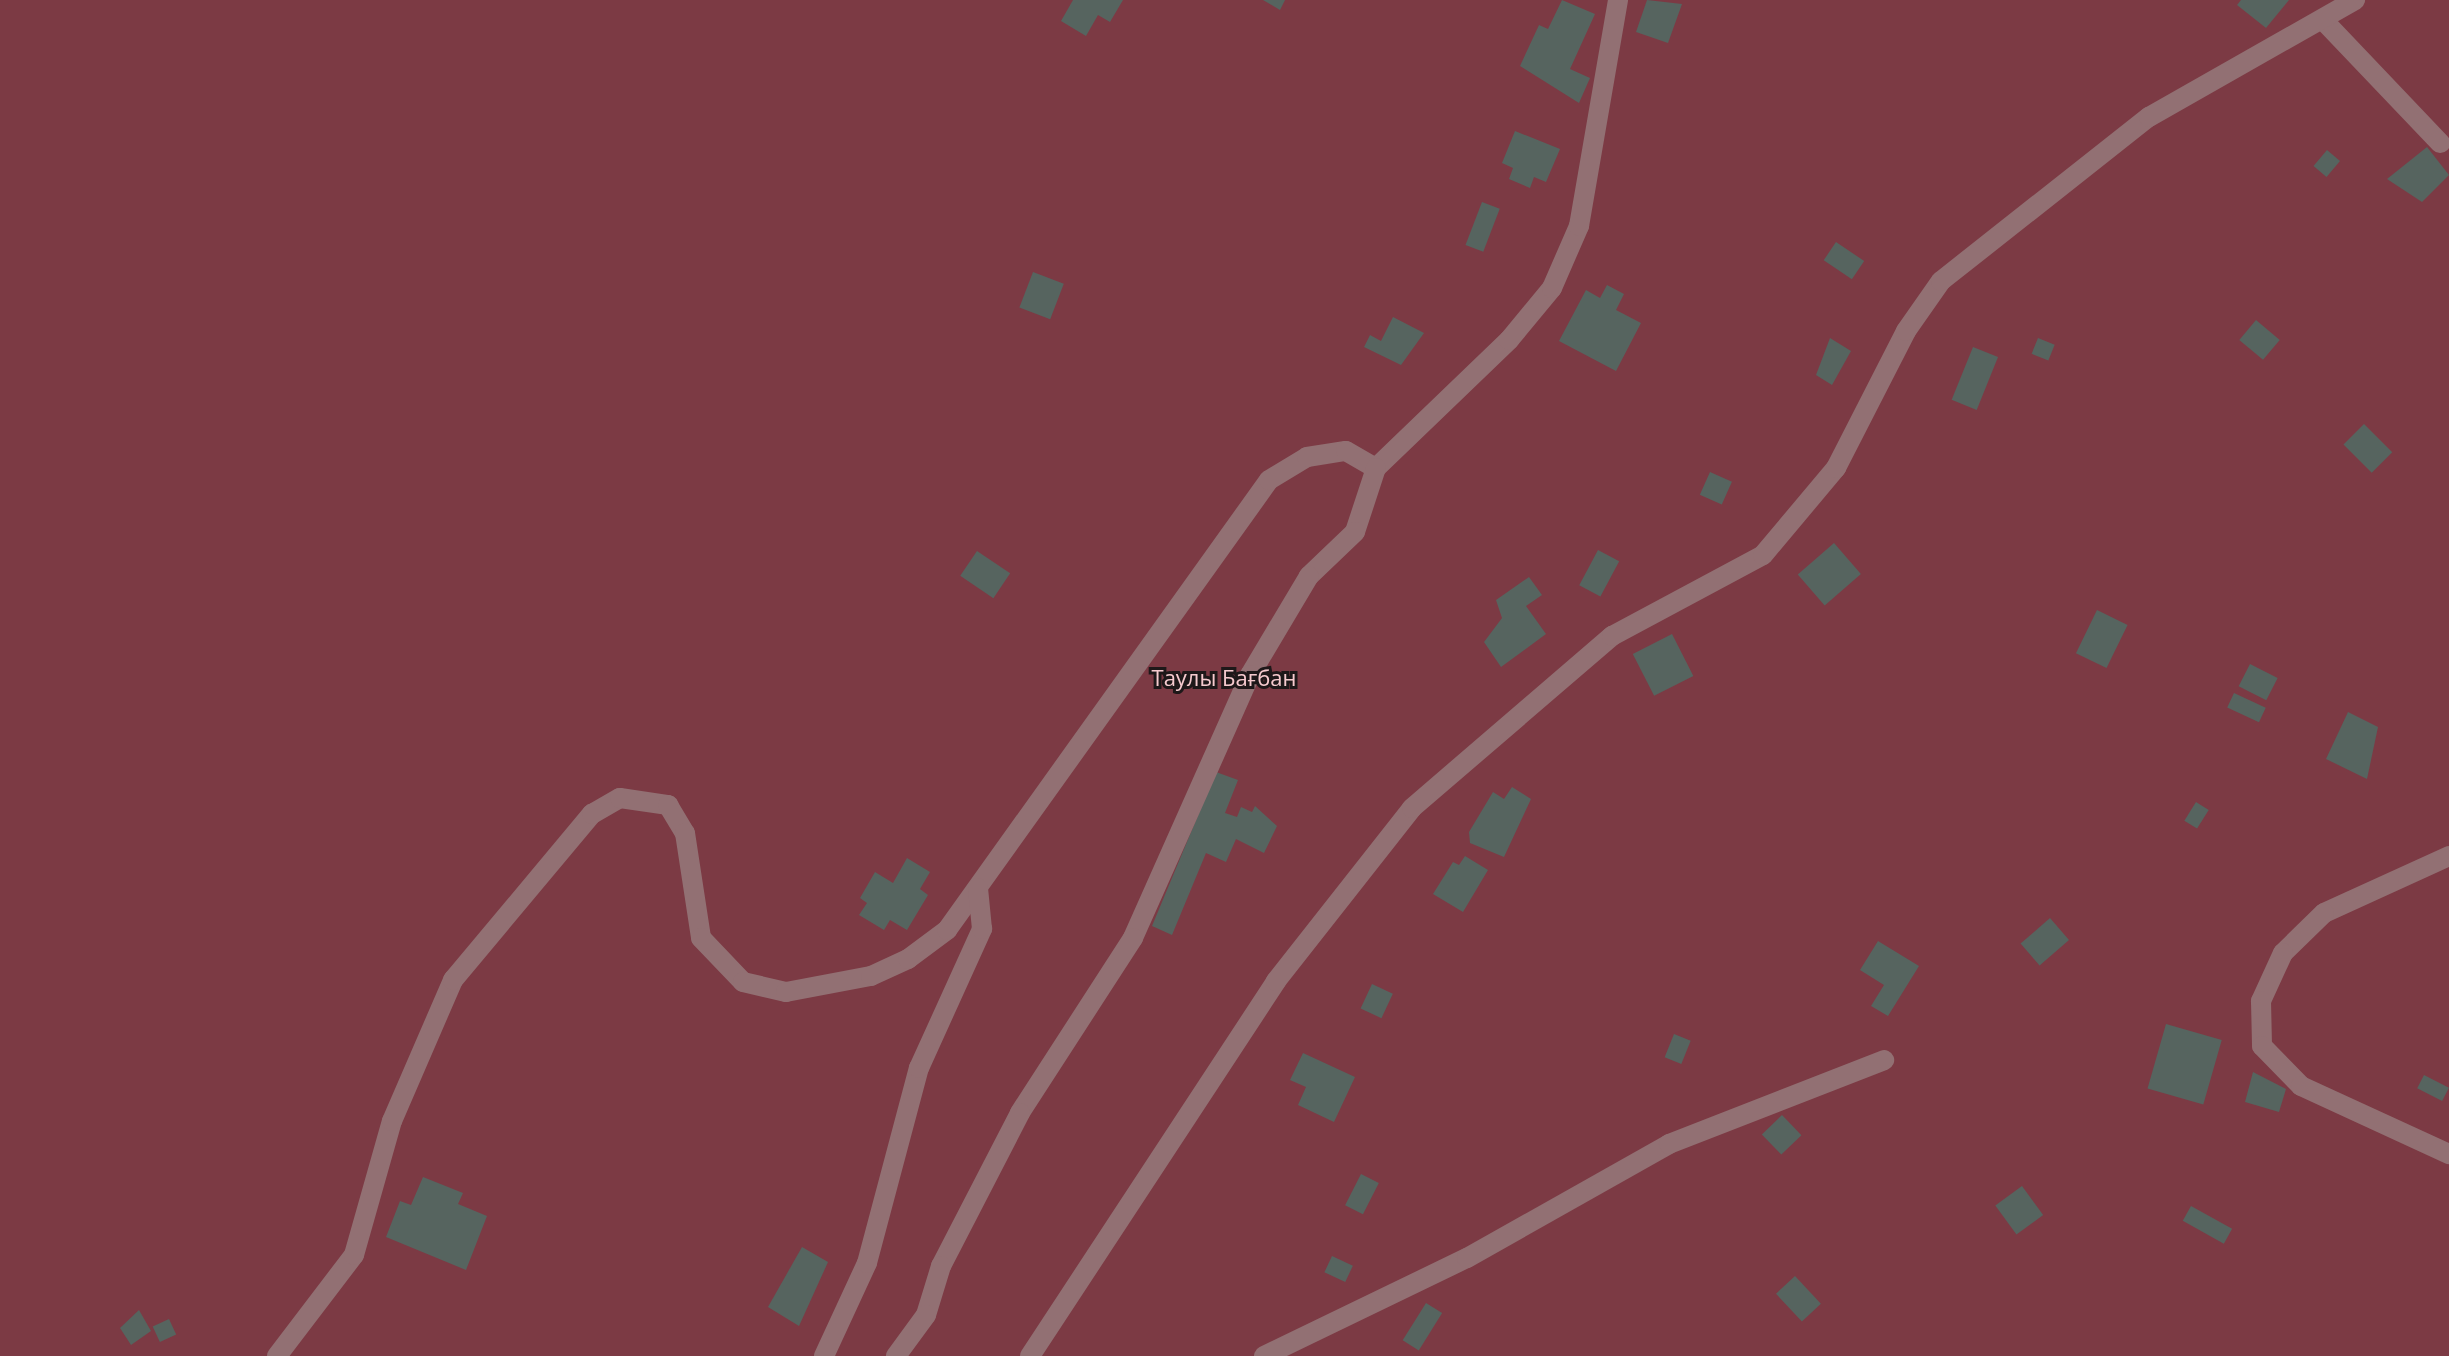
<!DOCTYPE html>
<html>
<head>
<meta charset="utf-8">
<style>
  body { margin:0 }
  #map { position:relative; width:2449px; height:1356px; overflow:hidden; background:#3b2f30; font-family:"Open Sans",sans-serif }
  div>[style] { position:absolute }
  .green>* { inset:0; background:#7c3a44; transform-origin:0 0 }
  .building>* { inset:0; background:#56645f; transform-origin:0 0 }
  .minor>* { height:20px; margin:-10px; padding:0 10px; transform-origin:10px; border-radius:10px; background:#927073 }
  span { translate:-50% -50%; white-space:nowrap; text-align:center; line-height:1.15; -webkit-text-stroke:6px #1e1819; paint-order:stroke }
  .park-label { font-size:22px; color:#f6cace }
</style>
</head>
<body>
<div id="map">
  <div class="green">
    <i style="left:0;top:0;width:2449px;height:1356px"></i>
  </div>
  <div class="building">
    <i style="clip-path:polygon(1073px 0,1123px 0,1110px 22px,1098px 15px,1086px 36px,1061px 21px)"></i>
    <i style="clip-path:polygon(1263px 0,1285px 0,1280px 10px)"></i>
    <i style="clip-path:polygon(1562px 0,1595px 14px,1570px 69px,1590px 78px,1579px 103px,1520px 66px,1539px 25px,1548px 29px)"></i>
    <i style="clip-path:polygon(1647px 0,1682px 4px,1668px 43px,1636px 32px)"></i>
    <i style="clip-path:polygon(2241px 0,2289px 0,2266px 28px,2237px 5px)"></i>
    <i style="clip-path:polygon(1515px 131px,1560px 149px,1546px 182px,1534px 177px,1530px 188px,1509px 179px,1513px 168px,1502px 163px)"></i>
    <i style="clip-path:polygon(2427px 147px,2449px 175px,2422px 202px,2387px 179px)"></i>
    <i style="left:2327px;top:150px;width:17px;height:21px;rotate:40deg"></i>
    <i style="left:1482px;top:202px;width:19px;height:46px;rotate:21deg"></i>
    <i style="left:1836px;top:242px;width:34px;height:22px;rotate:34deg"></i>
    <i style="left:1033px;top:272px;width:33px;height:38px;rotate:21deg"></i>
    <i style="clip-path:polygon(1607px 285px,1624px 294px,1616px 310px,1641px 323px,1616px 371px,1559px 341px,1586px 290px,1600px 298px)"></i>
    <i style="clip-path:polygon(1393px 317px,1424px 333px,1401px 365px,1364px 347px,1370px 335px,1381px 341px)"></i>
    <i style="left:2256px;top:320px;width:31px;height:26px;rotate:40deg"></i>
    <i style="clip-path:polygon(1830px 338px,1851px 351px,1832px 385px,1816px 375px)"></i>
    <i style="left:2038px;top:338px;width:18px;height:17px;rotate:22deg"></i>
    <i style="left:1973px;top:347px;width:27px;height:57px;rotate:22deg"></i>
    <i style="left:2364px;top:424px;width:40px;height:29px;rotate:45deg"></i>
    <i style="left:1710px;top:472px;width:24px;height:25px;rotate:24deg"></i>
    <i style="left:1834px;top:543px;width:41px;height:48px;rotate:49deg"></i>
    <i style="left:1598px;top:550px;width:24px;height:40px;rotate:28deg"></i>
    <i style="left:977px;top:551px;width:40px;height:30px;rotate:34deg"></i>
    <i style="clip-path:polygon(1529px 577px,1542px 595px,1526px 606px,1546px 634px,1501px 667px,1484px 642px,1502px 618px,1496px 600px)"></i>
    <i style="left:2097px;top:610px;width:34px;height:48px;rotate:26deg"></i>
    <i style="left:1672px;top:634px;width:47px;height:44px;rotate:63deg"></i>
    <i style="left:2250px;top:664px;width:31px;height:25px;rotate:27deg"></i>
    <i style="left:2234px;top:693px;width:35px;height:16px;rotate:25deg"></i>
    <i style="clip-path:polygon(2348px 712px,2378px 727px,2367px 779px,2326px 759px)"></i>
    <i style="clip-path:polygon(1216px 772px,1238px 780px,1225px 813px,1237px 817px,1241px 807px,1252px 812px,1255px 806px,1277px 826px,1264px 853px,1236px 839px,1226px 862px,1206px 853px,1172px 935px,1152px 926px)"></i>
    <i style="clip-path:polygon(1512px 787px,1531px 799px,1504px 857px,1470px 843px,1469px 832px,1493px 792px,1504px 799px)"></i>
    <i style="left:2196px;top:802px;width:15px;height:22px;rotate:32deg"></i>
    <i style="clip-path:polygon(1465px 856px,1488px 870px,1463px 912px,1433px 894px,1453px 862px,1459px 865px)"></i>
    <i style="clip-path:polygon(907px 858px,930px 872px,920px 889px,928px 895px,907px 930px,890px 920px,884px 930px,859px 915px,867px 903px,860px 898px,875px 872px,893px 883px)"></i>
    <i style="left:2050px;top:918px;width:29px;height:39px;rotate:49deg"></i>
    <i style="clip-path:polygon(1878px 941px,1919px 966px,1888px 1016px,1871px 1006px,1884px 985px,1860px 970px)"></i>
    <i style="left:1372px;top:984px;width:23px;height:27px;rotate:25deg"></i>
    <i style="left:2166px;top:1024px;width:58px;height:67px;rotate:16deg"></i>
    <i style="left:1674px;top:1034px;width:18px;height:25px;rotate:22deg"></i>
    <i style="clip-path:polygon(1303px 1053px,1355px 1077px,1334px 1122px,1298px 1105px,1306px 1087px,1290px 1080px)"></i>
    <i style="clip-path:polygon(2253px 1072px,2286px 1089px,2279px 1112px,2245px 1102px)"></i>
    <i style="left:2424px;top:1075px;width:28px;height:15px;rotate:27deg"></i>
    <i style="left:1782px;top:1115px;width:28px;height:28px;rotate:46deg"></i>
    <i style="left:1361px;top:1174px;width:20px;height:35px;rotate:27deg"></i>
    <i style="clip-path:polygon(423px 1177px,463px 1193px,458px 1204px,487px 1216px,466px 1270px,386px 1237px,400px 1201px,411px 1205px)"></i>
    <i style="left:2022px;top:1186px;width:36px;height:33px;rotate:54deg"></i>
    <i style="left:2191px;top:1206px;width:47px;height:17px;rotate:29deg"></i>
    <i style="clip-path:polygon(802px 1247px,828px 1262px,799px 1326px,768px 1307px)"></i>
    <i style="left:1332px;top:1256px;width:23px;height:18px;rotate:25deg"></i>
    <i style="left:1795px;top:1276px;width:38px;height:26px;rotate:47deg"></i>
    <i style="left:1426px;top:1303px;width:19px;height:44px;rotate:32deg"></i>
    <i style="clip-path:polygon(139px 1310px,151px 1331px,131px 1345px,120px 1328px)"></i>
    <i style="left:169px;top:1319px;width:17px;height:18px;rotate:65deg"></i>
  </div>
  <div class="minor">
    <i style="left:2323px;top:20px;width:170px;rotate:46.4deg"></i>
    <i style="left:1376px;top:468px;width:185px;rotate:-43.9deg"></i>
    <i style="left:1509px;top:340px;width:67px;rotate:-50.4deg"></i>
    <i style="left:1552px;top:288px;width:68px;rotate:-66.5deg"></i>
    <i style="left:1579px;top:226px;width:229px;rotate:-80.2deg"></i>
    <i style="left:2449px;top:856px;width:137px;rotate:155.5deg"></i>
    <i style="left:2324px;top:913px;width:57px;rotate:135.7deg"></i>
    <i style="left:2283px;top:953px;width:53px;rotate:114.6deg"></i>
    <i style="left:2261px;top:1001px;width:45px;rotate:88.7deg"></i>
    <i style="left:2262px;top:1046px;width:56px;rotate:45.7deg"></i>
    <i style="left:2301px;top:1086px;width:163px;rotate:24.7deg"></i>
    <i style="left:277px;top:1356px;width:127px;rotate:-52.7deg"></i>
    <i style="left:354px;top:1255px;width:139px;rotate:-74.2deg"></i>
    <i style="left:392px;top:1121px;width:154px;rotate:-66.6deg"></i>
    <i style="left:453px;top:980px;width:217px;rotate:-50.1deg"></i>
    <i style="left:592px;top:814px;width:32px;rotate:-30deg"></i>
    <i style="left:620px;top:798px;width:49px;rotate:8.3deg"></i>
    <i style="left:668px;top:805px;width:33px;rotate:59deg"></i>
    <i style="left:685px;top:833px;width:106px;rotate:81.3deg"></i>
    <i style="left:701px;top:938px;width:61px;rotate:46.3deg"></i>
    <i style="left:743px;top:982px;width:44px;rotate:13.1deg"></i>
    <i style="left:786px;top:992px;width:86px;rotate:-10.7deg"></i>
    <i style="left:871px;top:976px;width:41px;rotate:-24.7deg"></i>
    <i style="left:908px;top:959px;width:49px;rotate:-36.6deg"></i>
    <i style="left:947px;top:930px;width:553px;rotate:-54.41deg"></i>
    <i style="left:1269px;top:480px;width:44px;rotate:-31.2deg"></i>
    <i style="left:1307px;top:457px;width:39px;rotate:-9deg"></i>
    <i style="left:1346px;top:451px;width:34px;rotate:30deg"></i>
    <i style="left:1376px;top:468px;width:67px;rotate:108.2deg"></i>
    <i style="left:1355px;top:532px;width:64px;rotate:136.3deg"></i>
    <i style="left:1309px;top:576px;width:115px;rotate:120.8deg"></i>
    <i style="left:1250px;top:675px;width:288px;rotate:114deg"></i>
    <i style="left:1133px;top:938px;width:208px;rotate:122.9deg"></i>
    <i style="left:1020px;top:1113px;width:172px;rotate:117.3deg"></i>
    <i style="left:941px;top:1266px;width:51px;rotate:107deg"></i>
    <i style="left:926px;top:1315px;width:51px;rotate:126.2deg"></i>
    <i style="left:824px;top:1356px;width:102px;rotate:-65.2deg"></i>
    <i style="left:867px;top:1263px;width:202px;rotate:-75.1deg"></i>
    <i style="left:919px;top:1068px;width:153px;rotate:-65.6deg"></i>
    <i style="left:982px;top:929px;width:41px;rotate:-95.6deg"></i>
    <i style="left:1030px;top:1356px;width:448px;rotate:-56.7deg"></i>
    <i style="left:1276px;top:981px;width:220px;rotate:-51.8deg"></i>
    <i style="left:1412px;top:808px;width:264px;rotate:-40.7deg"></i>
    <i style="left:1612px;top:636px;width:171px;rotate:-28.2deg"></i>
    <i style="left:1763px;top:555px;width:114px;rotate:-50deg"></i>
    <i style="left:1836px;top:468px;width:154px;rotate:-62.9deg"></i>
    <i style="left:1906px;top:331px;width:61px;rotate:-55deg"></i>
    <i style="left:1941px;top:281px;width:265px;rotate:-38.3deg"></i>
    <i style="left:2149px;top:117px;width:237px;rotate:-29.6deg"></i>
    <i style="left:1264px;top:1356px;width:225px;rotate:-25.8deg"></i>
    <i style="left:1467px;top:1258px;width:232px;rotate:-29.4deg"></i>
    <i style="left:1669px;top:1144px;width:231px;rotate:-21.3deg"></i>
  </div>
  <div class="park-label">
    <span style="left:1224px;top:678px">Таулы Бағбан</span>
  </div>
</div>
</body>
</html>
